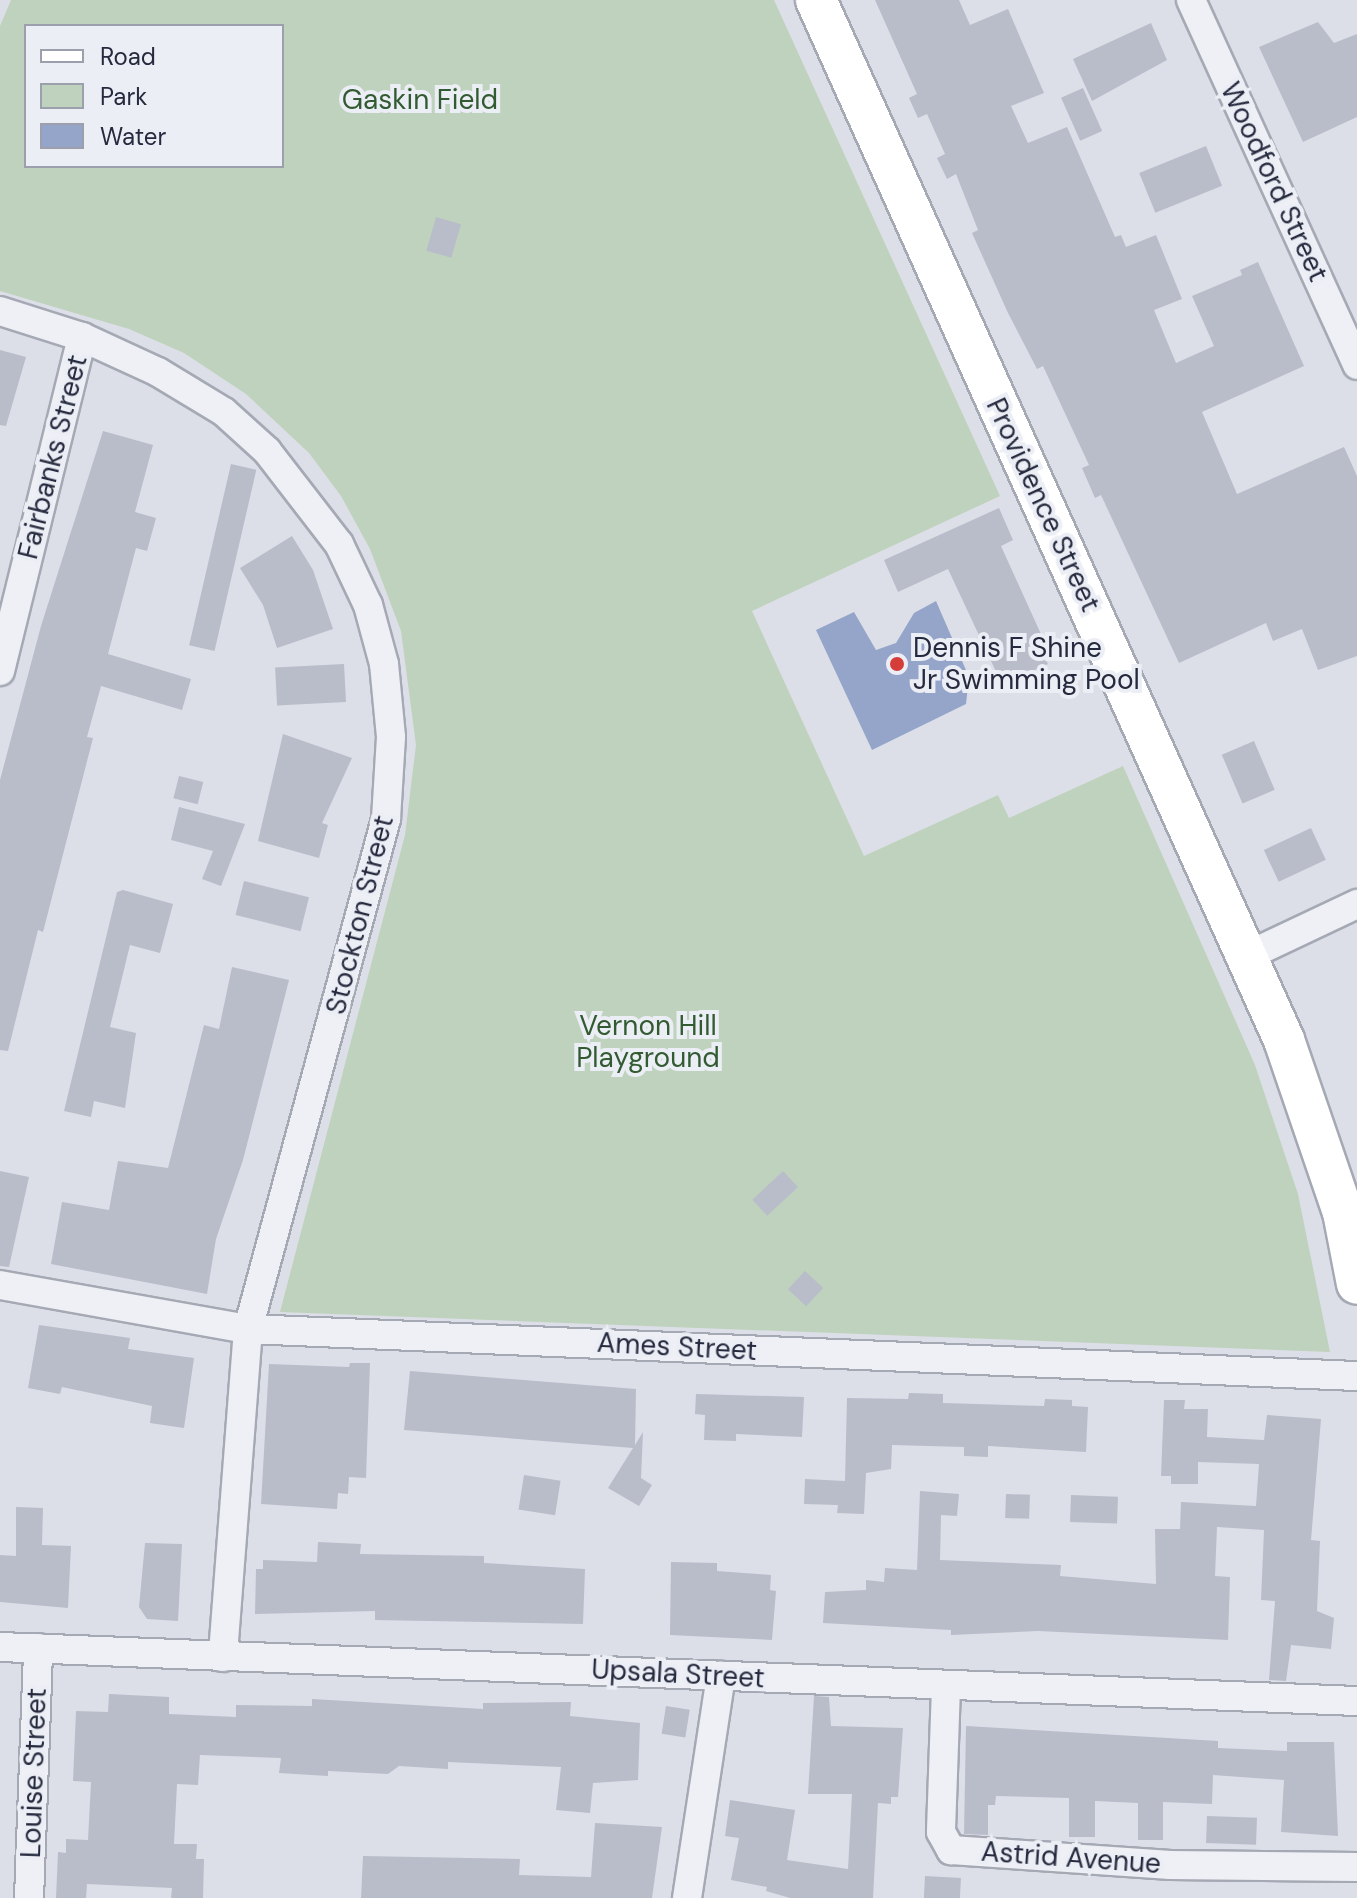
<!DOCTYPE html>
<html>
<head>
<meta charset="utf-8">
<style>
  body { margin:0 }
  #map { position:relative; width:1357px; height:1898px; overflow:hidden; background:#dcdfe7; font-family:"DM Sans",sans-serif }
  div>[style] { position:absolute }
  .green>* { inset:0; background:#bfd2bd }
  .water>* { inset:0; background:#95a5ca }
  .building>* { inset:0; background:#b9bdca; transform-origin:0 0 }
  .roads { filter:drop-shadow(2px 0 #a5a9b4) drop-shadow(-2px 0 #a5a9b4) drop-shadow(0 2px #a5a9b4) drop-shadow(0 -2px #a5a9b4) }
  .street>* { height:28px; margin:-14px; padding:0 14px; transform-origin:14px; border-radius:14px; background:#eff0f6 }
  .secondary>* { height:40px; margin:-20px; padding:0 20px; transform-origin:20px; border-radius:20px; background:#fff }
  .dots>* { width:22px; height:22px; translate:-50% -50%; box-sizing:border-box; border:4px solid #eceef5; border-radius:50% }
  span { translate:-50% -50%; white-space:nowrap; text-align:center; line-height:1.15; -webkit-text-stroke:8px #eceef5; paint-order:stroke }
  .park-label { font-size:28px; color:#335b32 }
  .street-label { font-size:28px; color:#252a3e }
  .poi-label { font-size:28px; color:#252a3e }
  .left { translate:0 -50%; text-align:left }
  .legend { position:absolute; left:24px; top:24px; width:260px; height:144px; box-sizing:border-box; background:#eceef5; border:2px solid #9ca0ac; margin:0; padding:10px 14px; list-style:none; font-size:24px; color:#252a3e }
  .legend li { display:flex; align-items:center; gap:16px; height:40px }
  .legend b { width:40px; border:2px solid #9ca0ac }
</style>
</head>
<body>
<div id="map">
  <div class="green">
    <i style="clip-path:polygon(evenodd,11px 0,774px 0,1000px 496px,752px 611px,864px 856px,998px 795px,1009px 818px,1123px 766px,1255px 1065px,1298px 1194px,1330px 1352px,280px 1312px,405px 835px,416px 745px,401px 631px,370px 549px,341px 496px,309px 453px,246px 394px,184px 353px,129px 329px,0 291px,0 26px,11px 0,26px 26px,282px 26px,282px 166px,26px 166px,26px 26px)"></i>
  </div>
  <div class="water">
    <i style="clip-path:polygon(936px 601px,969px 677px,966px 704px,872px 750px,816px 630px,854px 612px,876px 650px,896px 643px,914px 613px)"></i>
  </div>
  <div class="building">
    <i style="clip-path:polygon(875px 0,959px 0,970px 25px,1008px 9px,1044px 93px,1011px 106px,1028px 143px,1067px 127px,1115px 237px,1121px 235px,1126px 247px,1156px 235px,1182px 299px,1154px 310px,1176px 363px,1214px 346px,1192px 296px,1242px 275px,1240px 270px,1258px 262px,1304px 366px,1202px 412px,1237px 494px,1344px 447px,1357px 476px,1357px 656px,1318px 670px,1302px 629px,1273px 641px,1266px 623px,1179px 663px,1101px 495px,1095px 498px,1082px 468px,1089px 465px,1043px 366px,1037px 369px,1008px 313px,972px 233px,978px 230px,956px 174px,947px 179px,937px 158px,945px 154px,927px 114px,918px 118px,909px 98px,917px 94px)"></i>
    <i style="clip-path:polygon(1318px 22px,1334px 43px,1357px 34px,1357px 117px,1303px 142px,1259px 47px)"></i>
    <i style="clip-path:polygon(1151px 23px,1167px 60px,1092px 101px,1073px 59px)"></i>
    <i style="left:1083px;top:88px;width:47px;height:24px;rotate:66deg"></i>
    <i style="left:1206px;top:146px;width:43px;height:72px;rotate:68deg"></i>
    <i style="left:436px;top:217px;width:26px;height:35px;rotate:16deg"></i>
    <i style="clip-path:polygon(0 350px,26px 357px,6px 426px,0 425px)"></i>
    <i style="clip-path:polygon(103px 431px,153px 445px,135px 512px,156px 518px,147px 551px,136px 548px,108px 654px,191px 679px,182px 710px,101px 686px,87px 737px,93px 738px,43px 932px,38px 930px,8px 1051px,0 1050px,0 780px,41px 626px)"></i>
    <i style="left:231px;top:464px;width:26px;height:186px;rotate:13deg"></i>
    <i style="clip-path:polygon(999px 508px,1013px 540px,1001px 546px,1050px 654px,1044px 656px,1048px 664px,1008px 682px,1004px 673px,998px 676px,948px 569px,898px 592px,884px 560px)"></i>
    <i style="clip-path:polygon(292px 536px,313px 570px,333px 629px,277px 648px,263px 605px,240px 568px)"></i>
    <i style="left:344px;top:664px;width:38px;height:69px;rotate:87deg"></i>
    <i style="clip-path:polygon(283px 734px,352px 758px,322px 823px,328px 825px,319px 858px,258px 841px)"></i>
    <i style="left:1254px;top:741px;width:53px;height:35px;rotate:67deg"></i>
    <i style="left:179px;top:776px;width:25px;height:23px;rotate:14deg"></i>
    <i style="clip-path:polygon(179px 807px,245px 824px,221px 886px,202px 879px,213px 851px,171px 840px)"></i>
    <i style="left:1311px;top:828px;width:35px;height:52px;rotate:65deg"></i>
    <i style="left:244px;top:881px;width:67px;height:35px;rotate:14deg"></i>
    <i style="clip-path:polygon(123px 890px,173px 904px,160px 953px,130px 945px,110px 1027px,136px 1033px,125px 1108px,94px 1101px,91px 1117px,64px 1111px,117px 892px)"></i>
    <i style="clip-path:polygon(232px 967px,289px 980px,243px 1160px,216px 1239px,207px 1294px,51px 1264px,62px 1202px,109px 1210px,118px 1161px,168px 1168px,204px 1025px,219px 1029px)"></i>
    <i style="clip-path:polygon(0 1171px,29px 1177px,9px 1267px,0 1266px)"></i>
    <i style="left:783px;top:1171px;width:22px;height:42px;rotate:47deg"></i>
    <i style="left:805px;top:1271px;width:25px;height:25px;rotate:43deg"></i>
    <i style="clip-path:polygon(39px 1325px,130px 1338px,128px 1349px,194px 1358px,184px 1428px,150px 1423px,152px 1406px,62px 1387px,60px 1394px,28px 1388px)"></i>
    <i style="clip-path:polygon(350px 1363px,370px 1363px,366px 1478px,349px 1477px,348px 1494px,338px 1493px,337px 1509px,261px 1504px,269px 1364px,349px 1367px)"></i>
    <i style="clip-path:polygon(410px 1371px,636px 1389px,635px 1445px,643px 1432px,641px 1478px,652px 1485px,639px 1506px,608px 1488px,633px 1448px,404px 1430px)"></i>
    <i style="clip-path:polygon(909px 1393px,943px 1394px,943px 1403px,1044px 1406px,1045px 1399px,1072px 1400px,1072px 1406px,1088px 1407px,1086px 1452px,988px 1446px,988px 1457px,964px 1456px,964px 1447px,892px 1445px,891px 1469px,866px 1473px,864px 1514px,837px 1513px,838px 1505px,804px 1504px,805px 1479px,845px 1481px,847px 1398px,908px 1399px)"></i>
    <i style="clip-path:polygon(696px 1394px,804px 1397px,802px 1437px,736px 1434px,736px 1441px,704px 1440px,705px 1415px,695px 1414px)"></i>
    <i style="clip-path:polygon(1164px 1400px,1185px 1400px,1184px 1409px,1208px 1409px,1207px 1437px,1264px 1440px,1267px 1415px,1321px 1419px,1311px 1540px,1320px 1541px,1317px 1611px,1334px 1618px,1331px 1649px,1291px 1645px,1286px 1681px,1269px 1680px,1275px 1601px,1261px 1600px,1264px 1530px,1217px 1527px,1215px 1576px,1230px 1577px,1228px 1640px,1038px 1631px,951px 1635px,951px 1630px,823px 1623px,825px 1592px,866px 1590px,866px 1580px,884px 1582px,885px 1568px,917px 1570px,920px 1491px,959px 1494px,957px 1516px,941px 1515px,940px 1560px,1061px 1565px,1060px 1576px,1156px 1584px,1155px 1529px,1180px 1529px,1181px 1502px,1256px 1506px,1259px 1464px,1198px 1462px,1198px 1484px,1171px 1484px,1171px 1476px,1161px 1476px)"></i>
    <i style="left:524px;top:1475px;width:37px;height:35px;rotate:9deg"></i>
    <i style="left:1006px;top:1494px;width:24px;height:24px;rotate:2deg"></i>
    <i style="left:1071px;top:1495px;width:47px;height:27px;rotate:2deg"></i>
    <i style="clip-path:polygon(16px 1507px,43px 1508px,42px 1545px,71px 1546px,68px 1608px,0 1602px,0 1555px,16px 1556px)"></i>
    <i style="clip-path:polygon(318px 1542px,361px 1544px,360px 1554px,484px 1556px,484px 1563px,585px 1569px,583px 1624px,375px 1620px,375px 1611px,255px 1614px,256px 1569px,263px 1569px,263px 1560px,317px 1562px)"></i>
    <i style="clip-path:polygon(145px 1543px,182px 1544px,178px 1621px,147px 1619px,139px 1607px)"></i>
    <i style="clip-path:polygon(671px 1562px,717px 1563px,717px 1571px,771px 1575px,770px 1590px,776px 1591px,772px 1640px,670px 1635px)"></i>
    <i style="clip-path:polygon(109px 1694px,169px 1697px,169px 1714px,236px 1717px,236px 1705px,312px 1706px,312px 1699px,483px 1709px,483px 1703px,571px 1702px,570px 1716px,640px 1723px,638px 1780px,593px 1783px,590px 1813px,556px 1810px,561px 1767px,448px 1762px,448px 1769px,399px 1766px,388px 1774px,328px 1771px,328px 1776px,279px 1773px,281px 1758px,200px 1755px,198px 1785px,177px 1784px,174px 1844px,197px 1844px,196px 1859px,204px 1859px,203px 1898px,171px 1898px,172px 1888px,87px 1884px,86px 1898px,56px 1898px,58px 1852px,66px 1853px,66px 1839px,88px 1840px,91px 1782px,73px 1781px,76px 1711px,108px 1712px)"></i>
    <i style="clip-path:polygon(814px 1696px,829px 1697px,831px 1726px,903px 1728px,898px 1797px,891px 1797px,891px 1804px,878px 1803px,873px 1898px,790px 1898px,766px 1891px,767px 1887px,731px 1880px,739px 1838px,725px 1836px,730px 1800px,795px 1810px,787px 1860px,848px 1869px,852px 1794px,808px 1794px)"></i>
    <i style="left:666px;top:1706px;width:24px;height:28px;rotate:9deg"></i>
    <i style="clip-path:polygon(966px 1726px,1218px 1741px,1218px 1748px,1287px 1751px,1287px 1742px,1334px 1742px,1338px 1836px,1281px 1832px,1284px 1780px,1213px 1775px,1212px 1804px,1163px 1802px,1163px 1840px,1138px 1840px,1138px 1803px,1095px 1801px,1095px 1837px,1069px 1837px,1069px 1798px,996px 1796px,995px 1805px,988px 1805px,988px 1835px,964px 1834px)"></i>
    <i style="left:1207px;top:1816px;width:50px;height:27px;rotate:2deg"></i>
    <i style="clip-path:polygon(595px 1823px,662px 1827px,652px 1898px,361px 1898px,363px 1856px,520px 1859px,519px 1875px,591px 1877px)"></i>
    <i style="left:925px;top:1876px;width:36px;height:22px;rotate:3deg"></i>
  </div>
  <div class="roads">
    <div class="street">
      <i style="left:1191px;top:0;width:401px;rotate:65.5deg"></i>
      <i style="left:0;top:311px;width:86px;rotate:17.6deg"></i>
      <i style="left:82px;top:337px;width:84px;rotate:24.7deg"></i>
      <i style="left:158px;top:372px;width:77px;rotate:31.2deg"></i>
      <i style="left:224px;top:412px;width:58px;rotate:42.2deg"></i>
      <i style="left:267px;top:451px;width:118px;rotate:52.3deg"></i>
      <i style="left:339px;top:544px;width:68px;rotate:64.6deg"></i>
      <i style="left:368px;top:605px;width:61px;rotate:74.8deg"></i>
      <i style="left:384px;top:664px;width:73px;rotate:84.5deg"></i>
      <i style="left:391px;top:737px;width:82px;rotate:93.5deg"></i>
      <i style="left:386px;top:819px;width:528px;rotate:105.14deg"></i>
      <i style="left:248px;top:1329px;width:329px;rotate:94.4deg"></i>
      <i style="left:0;top:671px;width:344px;rotate:-76.2deg"></i>
      <i style="left:1247px;top:956px;width:122px;rotate:-25.3deg"></i>
      <i style="left:0;top:1285px;width:252px;rotate:10.1deg"></i>
      <i style="left:248px;top:1329px;width:1110px;rotate:2.43deg"></i>
      <i style="left:0;top:1647px;width:1358px;rotate:2.28deg"></i>
      <i style="left:946px;top:1687px;width:145px;rotate:92deg"></i>
      <i style="left:941px;top:1832px;width:21px;rotate:61deg"></i>
      <i style="left:951px;top:1850px;width:220px;rotate:3.9deg"></i>
      <i style="left:1170px;top:1865px;width:187px;rotate:0.6deg"></i>
      <i style="left:29px;top:1898px;width:250px;rotate:-87.9deg"></i>
      <i style="left:687px;top:1898px;width:225px;rotate:-81.3deg"></i>
    </div>
    <div class="secondary">
      <i style="left:816px;top:0;width:1140px;rotate:65.77deg"></i>
      <i style="left:1284px;top:1040px;width:182px;rotate:71.1deg"></i>
      <i style="left:1343px;top:1212px;width:73px;rotate:79deg"></i>
    </div>
  </div>
  <div class="dots">
    <i style="left:897px;top:664px;background:#d53d39"></i>
  </div>
  <div class="park-label">
    <span style="left:420px;top:100px">Gaskin Field</span>
    <span style="left:648px;top:1042px">Vernon Hill<br>Playground</span>
  </div>
  <div class="street-label">
    <span style="left:1274px;top:182px;rotate:65deg">Woodford Street</span>
    <span style="left:53px;top:457px;rotate:-76deg">Fairbanks Street</span>
    <span style="left:1043px;top:505px;rotate:65deg">Providence Street</span>
    <span style="left:360px;top:915px;rotate:-76deg">Stockton Street</span>
    <span style="left:677px;top:1347px;rotate:3deg">Ames Street</span>
    <span style="left:678px;top:1674px;rotate:3deg">Upsala Street</span>
    <span style="left:34px;top:1773px;rotate:-88deg">Louise Street</span>
    <span style="left:1071px;top:1858px;rotate:4deg">Astrid Avenue</span>
  </div>
  <div class="poi-label">
    <span class="left" style="left:913px;top:664px">Dennis F Shine<br>Jr Swimming Pool</span>
  </div>
  <ul class="legend">
  <li><b style="height:10px;background:#fff"></b>Road</li>
  <li><b style="height:22px;background:#bfd2bd"></b>Park</li>
  <li><b style="height:22px;background:#95a5ca"></b>Water</li>
  </ul>
</div>
</body>
</html>
